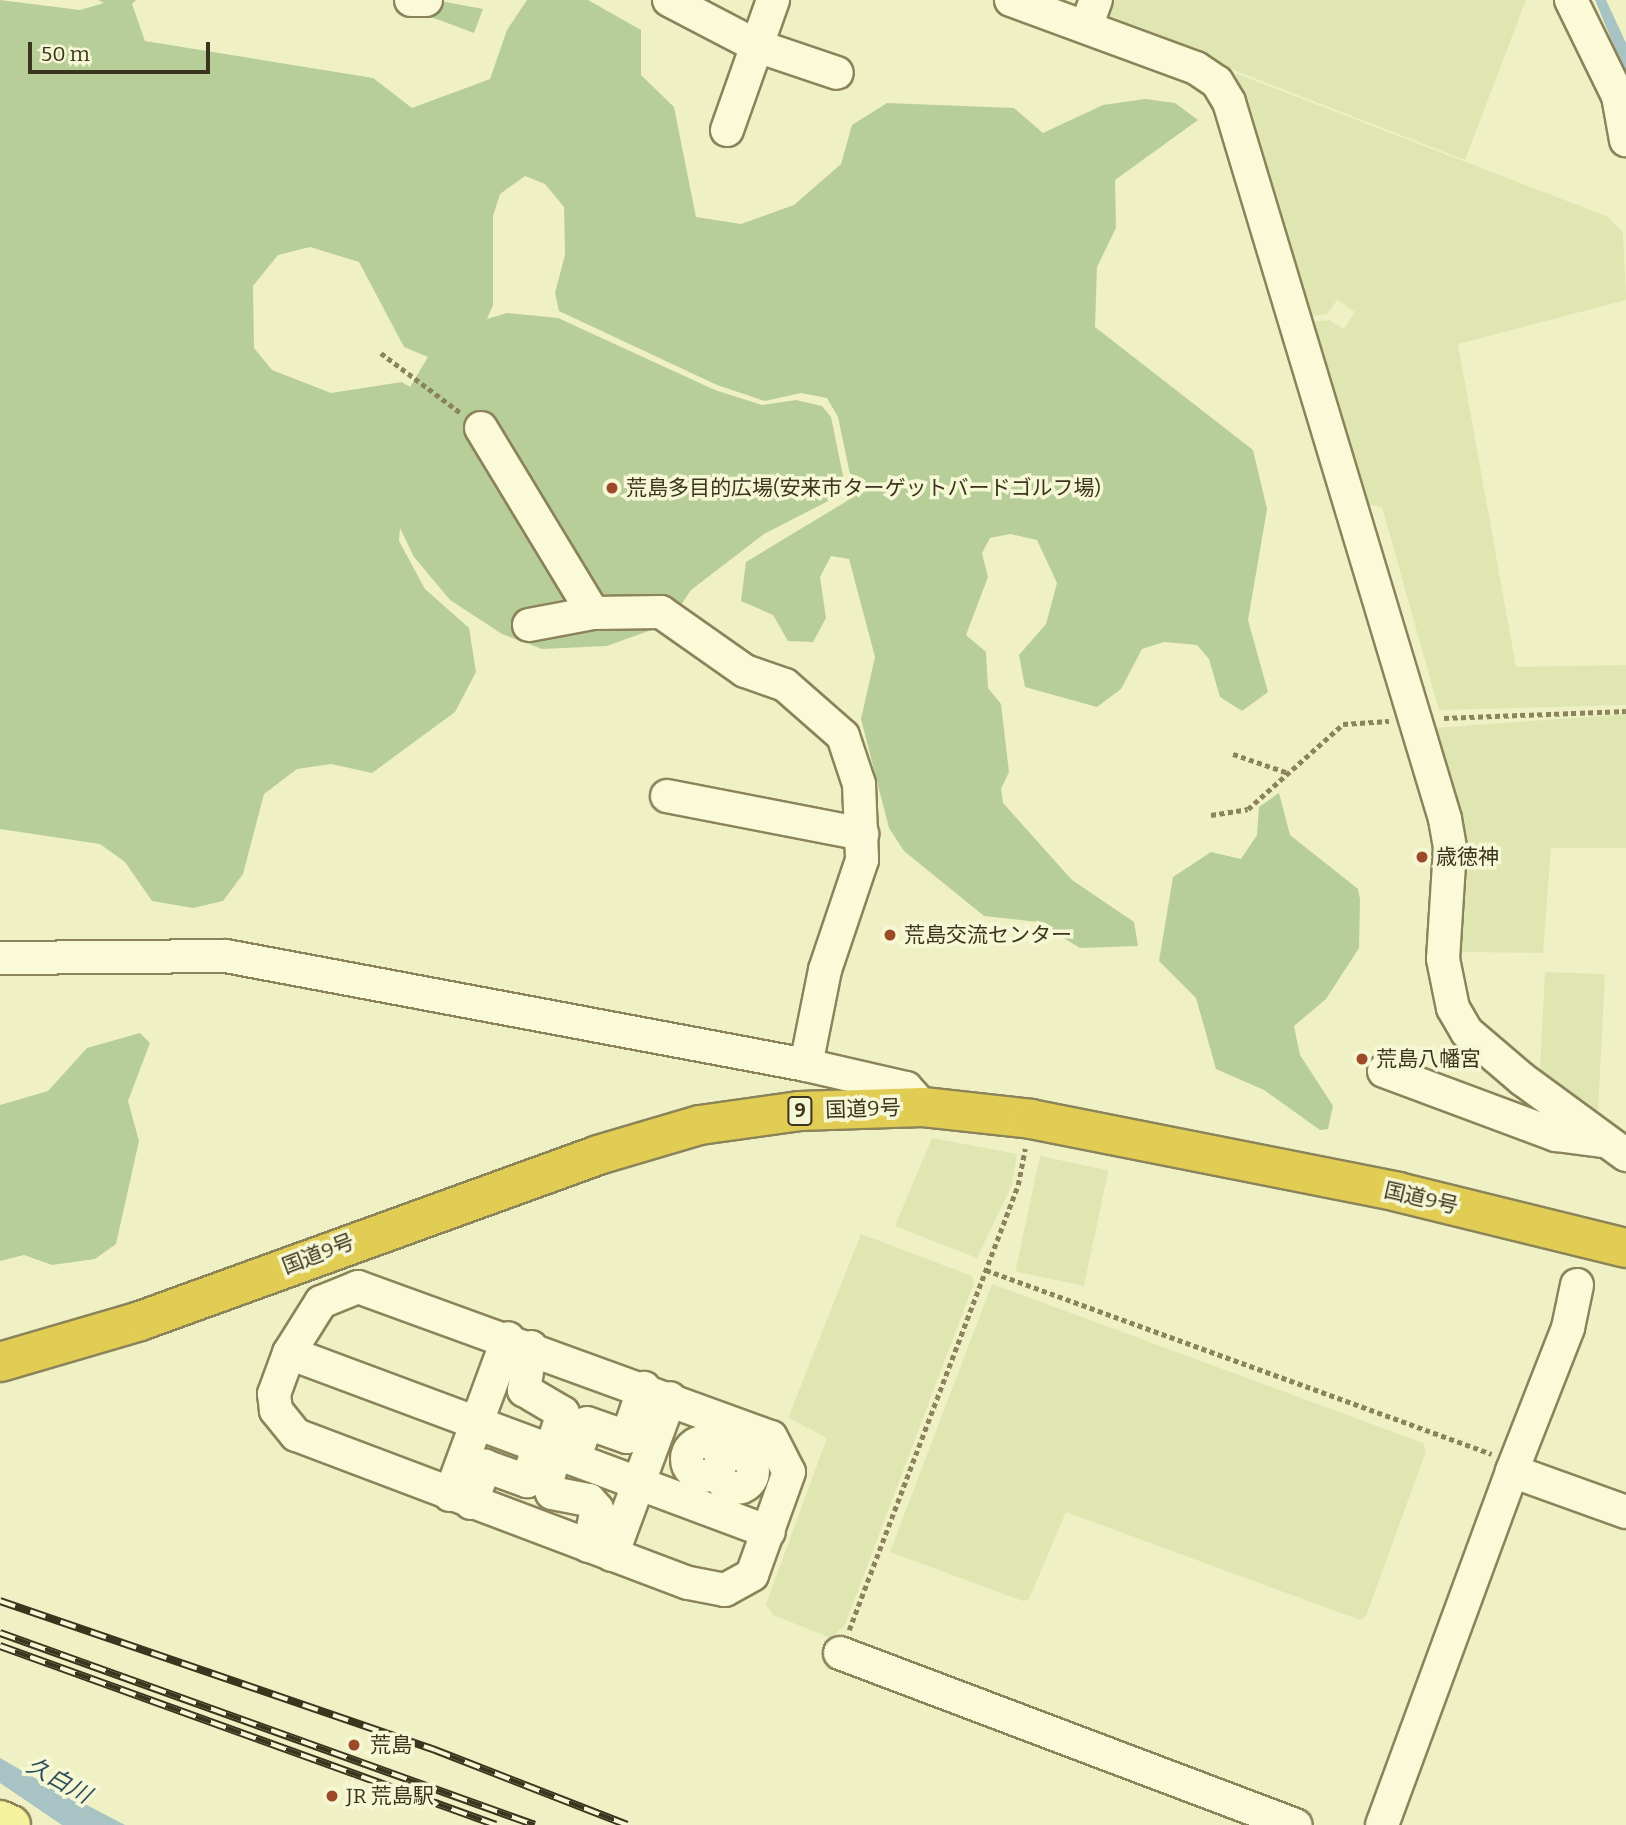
<!DOCTYPE html>
<html>
<head>
<meta charset="utf-8">
<style>
  body { margin:0 }
  #map { position:relative; width:1626px; height:1825px; overflow:hidden; background:#f0f0c5; font-family:Bitter,"Noto Sans JP",serif }
  div>[style] { position:absolute }
  .farmland>* { inset:0; background:#dfe6b2; transform-origin:0 0 }
  .green>* { inset:0; background:#b8ce98 }
  .water>* { inset:0; background:#a7c3c3 }
  .path>* { height:4.5px; margin-top:-2.25px; transform-origin:0; background:repeating-linear-gradient(90deg,#8b835a 0 5px,transparent 0 8.5px) }
  .roads { filter:drop-shadow(2px 0 #8b835a) drop-shadow(-2px 0 #8b835a) drop-shadow(0 2px #8b835a) drop-shadow(0 -2px #8b835a) }
  .minor>* { height:32px; margin:-16px; padding:0 16px; transform-origin:16px; border-radius:16px; background:#fafad9 }
  .minor>.ring { margin:-16px; padding:0; box-sizing:content-box; background:none; border:32px solid #fafad9; border-radius:50% }
  .major>* { height:38px; margin:-19px; padding:0 19px; transform-origin:19px; border-radius:19px; background:#f4f29c }
  .highway>* { height:38px; margin:-19px; padding:0 19px; transform-origin:19px; border-radius:19px; background:#e1cd53 }
  .rail>* { height:8px; margin-top:-4px; transform-origin:0; background:repeating-linear-gradient(90deg,#f6f7d5 0 16px,#3b351e 0 32px); box-sizing:border-box; border-block:2px solid #3b351e }
  .dots>* { width:19px; height:19px; translate:-50% -50%; box-sizing:border-box; border:4px solid #f6f7d5; border-radius:50% }
  span { translate:-50% -50%; white-space:nowrap; text-align:center; line-height:1.15; -webkit-text-stroke:7px #f6f7d5; paint-order:stroke }
  .shield-label span { padding:2px 5px; background:#f6f7d5; border:2px solid; border-radius:5px; -webkit-text-stroke-width:0 }
  .shield-label { font-size:19px; color:#3b351e; font-weight:700 }
  .poi-label { font-size:21px; color:#3b351e }
  .left { translate:0 -50%; text-align:left }
  .street-label { font-size:21px; color:#3b351e }
  .water-label { font-size:23px; color:#2d505b; font-style:italic }
  .scale { position:absolute; left:28px; top:42px; width:182px; height:32px; box-sizing:border-box; border:4px solid #3b351e; border-top:0; padding-left:9px; font-size:21px; line-height:24px; white-space:nowrap; color:#3b351e; -webkit-text-stroke:5px #f6f7d5; paint-order:stroke }
</style>
</head>
<body>
<div id="map">
  <div class="farmland">
    <i style="clip-path:polygon(1107px 0,1526px 0,1465px 160px,1102px 19px)"></i>
    <i style="clip-path:polygon(1235px 73px,1606px 216px,1623px 232px,1626px 300px,1458px 344px,1516px 667px,1626px 665px,1626px 705px,1439px 710px,1382px 507px,1364px 504px,1306px 323px,1329px 320px,1344px 329px,1355px 312px,1337px 300px,1327px 314px,1305px 317px)"></i>
    <i style="clip-path:polygon(1626px 714px,1626px 848px,1551px 848px,1543px 953px,1460px 952px,1466px 838px,1435px 728px)"></i>
    <i style="clip-path:polygon(1545px 972px,1605px 974px,1598px 1113px,1544px 1078px,1540px 1068px)"></i>
    <i style="clip-path:polygon(932px 1138px,1017px 1154px,1012px 1185px,977px 1258px,895px 1226px)"></i>
    <i style="left:1040px;top:1156px;width:70px;height:118px;rotate:12deg"></i>
    <i style="clip-path:polygon(861px 1234px,972px 1276px,974px 1283px,845px 1625px,831px 1638px,773px 1615px,766px 1604px,827px 1438px,789px 1418px,790px 1413px)"></i>
    <i style="clip-path:polygon(992px 1284px,1423px 1443px,1426px 1451px,1366px 1616px,1360px 1620px,1066px 1512px,1029px 1599px,1023px 1601px,890px 1552px)"></i>
  </div>
  <div class="green">
    <i style="clip-path:polygon(evenodd,0 0,80px 10px,104px 3px,98px 0,136px 0,132px 4px,145px 41px,373px 78px,412px 108px,490px 79px,507px 30px,527px 0,588px 0,641px 30px,641px 75px,674px 107px,696px 217px,741px 224px,794px 205px,841px 164px,852px 125px,887px 103px,1014px 108px,1043px 133px,1103px 105px,1145px 99px,1175px 103px,1198px 120px,1115px 180px,1116px 228px,1097px 267px,1095px 327px,1253px 450px,1267px 509px,1248px 620px,1268px 692px,1242px 711px,1220px 697px,1209px 659px,1197px 645px,1164px 642px,1142px 649px,1121px 689px,1097px 707px,1025px 687px,1019px 655px,1046px 624px,1057px 583px,1037px 540px,1010px 534px,990px 538px,982px 553px,988px 577px,966px 635px,986px 652px,988px 688px,1001px 704px,1009px 772px,1001px 789px,1003px 803px,1072px 880px,1134px 922px,1138px 946px,1080px 948px,1038px 922px,984px 916px,904px 851px,889px 828px,861px 719px,875px 657px,849px 559px,831px 556px,820px 577px,826px 618px,813px 642px,788px 641px,773px 615px,741px 601px,746px 562px,847px 501px,852px 484px,838px 417px,827px 398px,801px 393px,765px 401px,717px 385px,559px 311px,555px 293px,565px 255px,564px 207px,545px 184px,525px 176px,500px 194px,493px 216px,493px 305px,487px 319px,507px 313px,558px 318px,715px 390px,762px 405px,796px 400px,822px 406px,831px 417px,844px 480px,838px 496px,764px 534px,691px 590px,668px 624px,607px 646px,542px 649px,502px 634px,450px 600px,414px 557px,400px 528px,399px 541px,425px 589px,469px 628px,476px 672px,455px 712px,372px 773px,331px 764px,297px 769px,264px 794px,243px 874px,223px 901px,193px 908px,152px 901px,125px 862px,100px 844px,0 829px,0 0,310px 247px,359px 262px,404px 347px,428px 357px,410px 387px,402px 382px,331px 393px,272px 370px,254px 348px,253px 286px,278px 255px,310px 247px)"></i>
    <i style="clip-path:polygon(435px 0,483px 9px,474px 33px,431px 17px)"></i>
    <i style="clip-path:polygon(1279px 793px,1290px 835px,1358px 889px,1360px 899px,1359px 948px,1326px 999px,1294px 1026px,1300px 1055px,1333px 1106px,1328px 1129px,1320px 1130px,1264px 1090px,1216px 1069px,1196px 998px,1159px 961px,1173px 877px,1211px 852px,1241px 859px,1257px 835px,1259px 807px)"></i>
    <i style="clip-path:polygon(140px 1033px,150px 1043px,128px 1101px,139px 1141px,116px 1244px,95px 1259px,52px 1265px,24px 1255px,0 1261px,0 1105px,48px 1091px,87px 1048px)"></i>
  </div>
  <div class="water">
    <i style="clip-path:polygon(1595px 0,1606px 0,1626px 43px,1626px 75px)"></i>
    <i style="clip-path:polygon(0 1758px,33px 1777px,125px 1825px,62px 1825px,0 1783px)"></i>
  </div>
  <div class="path">
    <i style="left:381px;top:353px;width:100px;rotate:36.9deg"></i>
    <i style="left:1444px;top:718px;width:182px;rotate:-2.2deg"></i>
    <i style="left:1233px;top:754px;width:56px;rotate:18.8deg"></i>
    <i style="left:1211px;top:815px;width:37px;rotate:-9deg"></i>
    <i style="left:1248px;top:809px;width:127px;rotate:-41.8deg"></i>
    <i style="left:1343px;top:724px;width:46px;rotate:-3.7deg"></i>
    <i style="left:986px;top:1270px;width:538px;rotate:19.98deg"></i>
    <i style="left:849px;top:1630px;width:476px;rotate:-69.2deg"></i>
    <i style="left:1018px;top:1185px;width:37px;rotate:-79deg"></i>
  </div>
  <div class="roads">
    <div class="minor">
      <i style="left:411px;top:0;width:15px"></i>
      <i style="left:669px;top:0;width:99px;rotate:27.6deg"></i>
      <i style="left:757px;top:46px;width:84px;rotate:18.6deg"></i>
      <i style="left:1011px;top:0;width:197px;rotate:20.2deg"></i>
      <i style="left:1196px;top:68px;width:25px;rotate:34deg"></i>
      <i style="left:1217px;top:82px;width:23px;rotate:59deg"></i>
      <i style="left:1229px;top:102px;width:749px;rotate:73.23deg"></i>
      <i style="left:1445px;top:819px;width:29px;rotate:80deg"></i>
      <i style="left:1450px;top:848px;width:111px;rotate:93.6deg"></i>
      <i style="left:1443px;top:959px;width:50px;rotate:78.5deg"></i>
      <i style="left:1453px;top:1008px;width:28px;rotate:60deg"></i>
      <i style="left:1467px;top:1032px;width:72px;rotate:40.5deg"></i>
      <i style="left:1522px;top:1079px;width:129px;rotate:36.2deg"></i>
      <i style="left:1571px;top:0;width:107px;rotate:63.9deg"></i>
      <i style="left:1618px;top:96px;width:45px;rotate:79.7deg"></i>
      <i style="left:1086px;top:27px;width:29px;rotate:-70deg"></i>
      <i style="left:727px;top:130px;width:138px;rotate:-70.5deg"></i>
      <i style="left:481px;top:428px;width:216px;rotate:58.8deg"></i>
      <i style="left:529px;top:625px;width:65px;rotate:-10.6deg"></i>
      <i style="left:593px;top:613px;width:68px;rotate:-0.8deg"></i>
      <i style="left:661px;top:612px;width:103px;rotate:35.1deg"></i>
      <i style="left:745px;top:671px;width:42px;rotate:19.3deg"></i>
      <i style="left:785px;top:685px;width:77px;rotate:41.3deg"></i>
      <i style="left:843px;top:736px;width:51px;rotate:71.6deg"></i>
      <i style="left:859px;top:784px;width:76px;rotate:87.7deg"></i>
      <i style="left:862px;top:860px;width:116px;rotate:108.6deg"></i>
      <i style="left:825px;top:970px;width:97px;rotate:101.3deg"></i>
      <i style="left:667px;top:796px;width:199px;rotate:11deg"></i>
      <i style="left:0;top:958px;width:226px;rotate:-0.5deg"></i>
      <i style="left:226px;top:956px;width:590px;rotate:10.64deg"></i>
      <i style="left:806px;top:1065px;width:103px;rotate:13deg"></i>
      <i style="left:906px;top:1088px;width:25px;rotate:48deg"></i>
      <i style="left:1384px;top:1071px;width:184px;rotate:20.4deg"></i>
      <i style="left:1556px;top:1135px;width:46px;rotate:7.4deg"></i>
      <i style="left:358px;top:1287px;width:439px;rotate:20deg"></i>
      <i style="left:771px;top:1437px;width:39px;rotate:63deg"></i>
      <i style="left:789px;top:1472px;width:109px;rotate:109.8deg"></i>
      <i style="left:752px;top:1575px;width:31px;rotate:151deg"></i>
      <i style="left:725px;top:1590px;width:38px;rotate:-169deg"></i>
      <i style="left:688px;top:1583px;width:419px;rotate:-159.3deg"></i>
      <i style="left:296px;top:1435px;width:32px;rotate:-129deg"></i>
      <i style="left:276px;top:1410px;width:16px;rotate:-97deg"></i>
      <i style="left:274px;top:1394px;width:44px;rotate:-69.9deg"></i>
      <i style="left:289px;top:1353px;width:60px;rotate:-57.9deg"></i>
      <i style="left:321px;top:1302px;width:40px;rotate:-22deg"></i>
      <i style="left:531px;top:1347px;width:44px;rotate:99.2deg"></i>
      <i style="left:524px;top:1390px;width:45px;rotate:30.5deg"></i>
      <i style="left:563px;top:1413px;width:40px;rotate:108deg"></i>
      <i style="left:289px;top:1353px;width:512px;rotate:20.45deg"></i>
      <i class="ring" style="left:687px;top:1442px;width:2px;height:2px"></i>
      <i style="left:556px;top:1452px;width:30px;rotate:107deg"></i>
      <i style="left:547px;top:1481px;width:13px;rotate:67deg"></i>
      <i style="left:552px;top:1493px;width:38px;rotate:11deg"></i>
      <i style="left:589px;top:1500px;width:12px;rotate:48deg"></i>
      <i style="left:597px;top:1509px;width:38px;rotate:102deg"></i>
      <i class="ring" style="left:719px;top:1454px;width:2px;height:2px"></i>
      <i style="left:574px;top:1459px;width:38px;rotate:-70deg"></i>
      <i style="left:587px;top:1423px;width:42px;rotate:19.3deg"></i>
      <i style="left:627px;top:1437px;width:52px;rotate:-70.9deg"></i>
      <i style="left:1512px;top:1471px;width:154px;rotate:-68.6deg"></i>
      <i style="left:1568px;top:1328px;width:44px;rotate:-78.2deg"></i>
      <i style="left:450px;top:1495px;width:167px;rotate:-69.7deg"></i>
      <i style="left:471px;top:1503px;width:40px;rotate:-69deg"></i>
      <i style="left:485px;top:1466px;width:45px;rotate:19.7deg"></i>
      <i style="left:527px;top:1481px;width:37px;rotate:-71deg"></i>
      <i style="left:612px;top:1555px;width:167px;rotate:-69.7deg"></i>
      <i style="left:840px;top:1653px;width:487px;rotate:20.7deg"></i>
      <i style="left:1382px;top:1825px;width:377px;rotate:-69.8deg"></i>
      <i style="left:1512px;top:1471px;width:121px;rotate:19.8deg"></i>
    </div>
    <div class="major">
      <i style="left:0;top:1820px;width:12px;rotate:24deg"></i>
    </div>
    <div class="highway">
      <i style="left:0;top:1362px;width:146px;rotate:-16.3deg"></i>
      <i style="left:140px;top:1321px;width:487px;rotate:-19.9deg"></i>
      <i style="left:598px;top:1155px;width:106px;rotate:-16.4deg"></i>
      <i style="left:700px;top:1125px;width:100px;rotate:-8deg"></i>
      <i style="left:799px;top:1111px;width:124px;rotate:-1.8deg"></i>
      <i style="left:923px;top:1107px;width:109px;rotate:6.3deg"></i>
      <i style="left:1031px;top:1119px;width:374px;rotate:11.2deg"></i>
      <i style="left:1398px;top:1192px;width:235px;rotate:13.8deg"></i>
    </div>
  </div>
  <div class="rail">
    <i style="left:0;top:1601px;width:460px;rotate:18.9deg"></i>
    <i style="left:435px;top:1750px;width:206px;rotate:21.3deg"></i>
    <i style="left:0;top:1633px;width:568px;rotate:19.74deg"></i>
    <i style="left:0;top:1646px;width:527px;rotate:19.84deg"></i>
  </div>
  <div class="dots">
    <i style="left:612px;top:488px;background:#9d4a28"></i>
    <i style="left:1422px;top:857px;background:#9d4a28"></i>
    <i style="left:890px;top:935px;background:#9d4a28"></i>
    <i style="left:1362px;top:1059px;background:#9d4a28"></i>
    <i style="left:354px;top:1745px;background:#9d4a28"></i>
    <i style="left:332px;top:1796px;background:#9d4a28"></i>
  </div>
  <div class="shield-label">
    <span style="left:800px;top:1111px">9</span>
  </div>
  <div class="poi-label">
    <span class="left" style="left:626px;top:488px">荒島多目的広場(安来市ターゲットバードゴルフ場)</span>
    <span class="left" style="left:1436px;top:857px">歳徳神</span>
    <span class="left" style="left:904px;top:935px">荒島交流センター</span>
    <span class="left" style="left:1376px;top:1059px">荒島八幡宮</span>
    <span class="left" style="left:370px;top:1745px">荒島</span>
    <span class="left" style="left:346px;top:1796px">JR 荒島駅</span>
  </div>
  <div class="street-label">
    <span style="left:863px;top:1109px;rotate:-2deg">国道9号</span>
    <span style="left:1421px;top:1198px;rotate:13deg">国道9号</span>
    <span style="left:318px;top:1254px;rotate:-21deg">国道9号</span>
  </div>
  <div class="water-label">
    <span style="left:59px;top:1780px;rotate:29deg">久白川</span>
  </div>
  <div class="scale">50 m</div>
</div>
</body>
</html>
